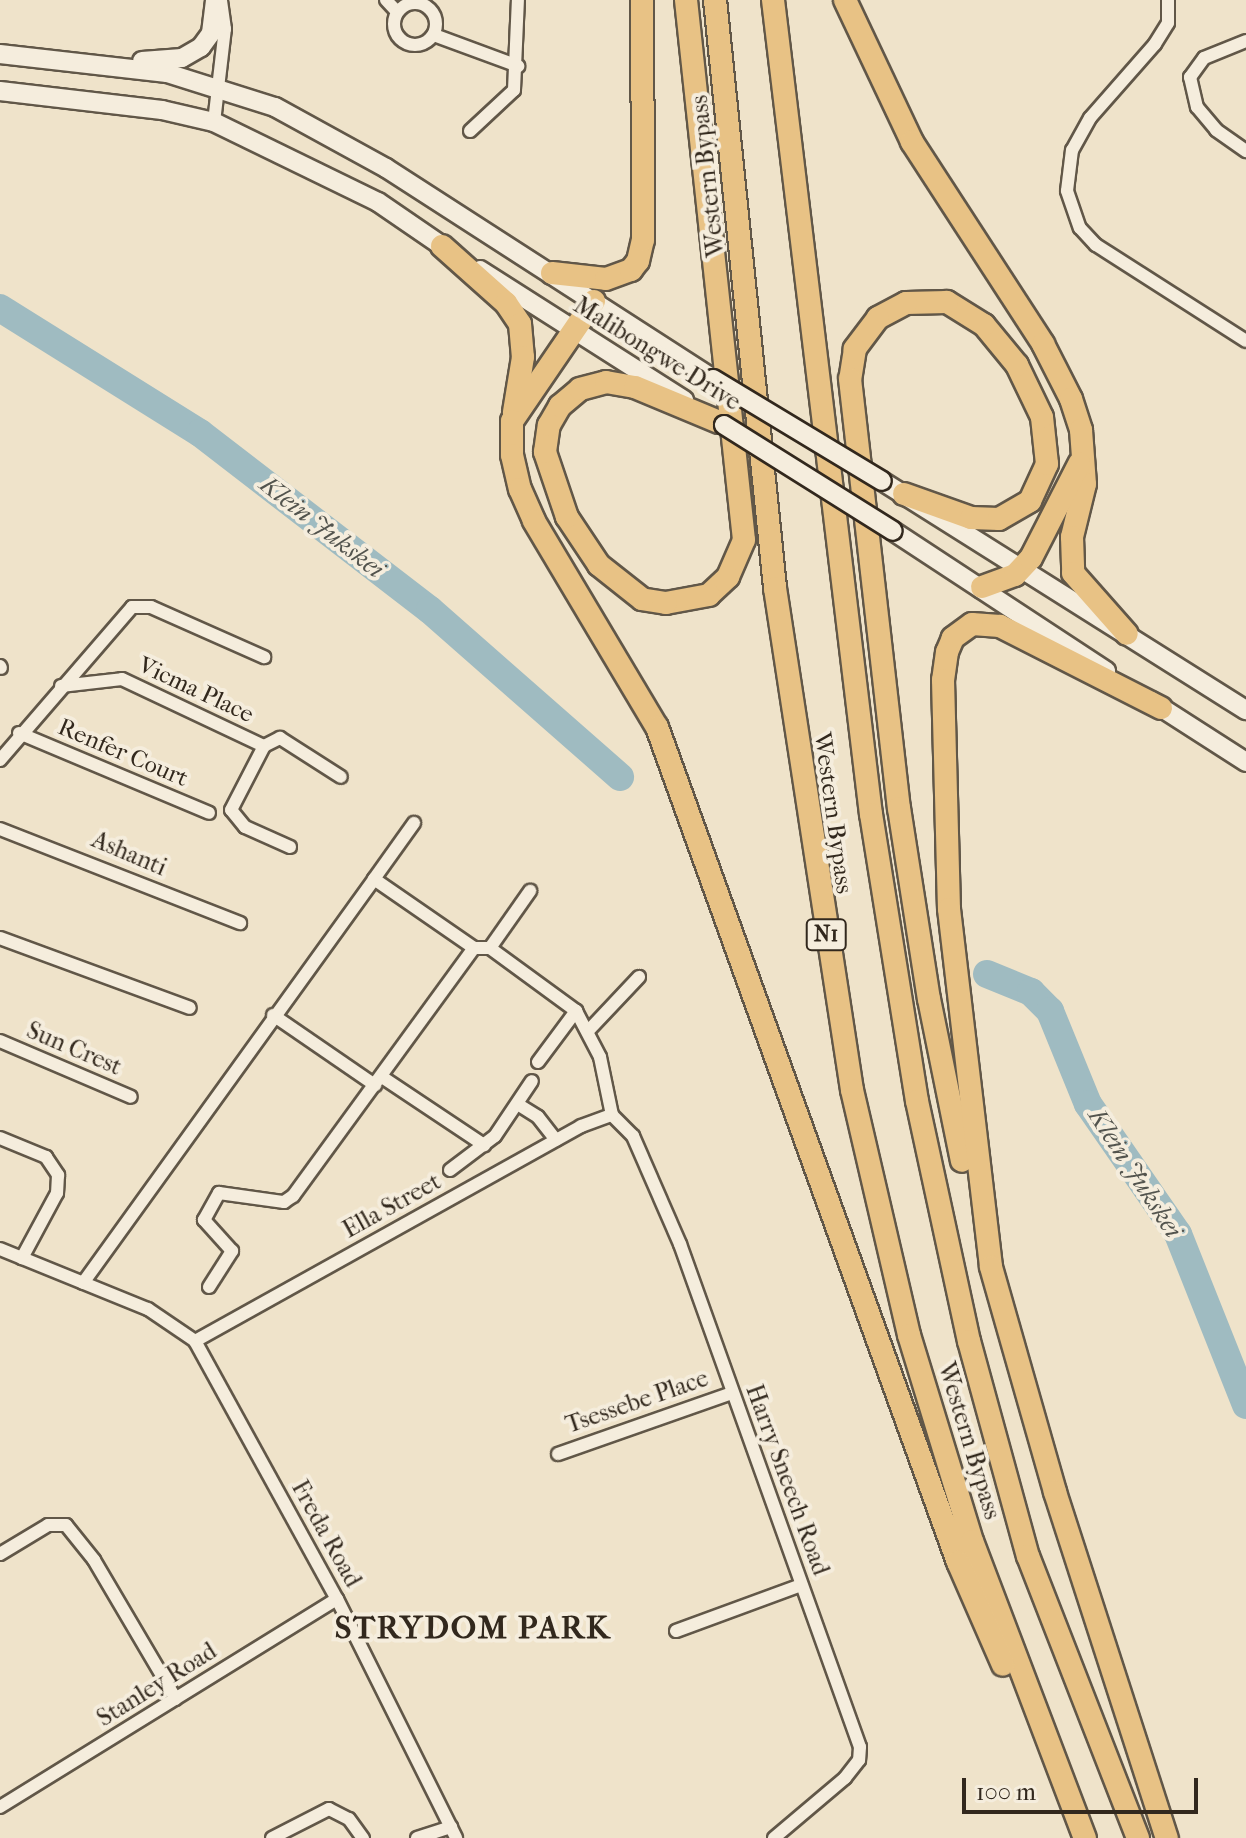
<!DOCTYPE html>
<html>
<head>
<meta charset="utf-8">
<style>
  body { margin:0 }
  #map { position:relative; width:1246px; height:1838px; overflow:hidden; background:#efe3ca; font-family:"IM FELL French Canon",serif }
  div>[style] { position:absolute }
  .river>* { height:28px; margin:-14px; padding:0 14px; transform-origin:14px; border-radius:14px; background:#9fbbc1 }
  .roads { filter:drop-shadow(2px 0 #615748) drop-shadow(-2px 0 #615748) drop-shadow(0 2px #615748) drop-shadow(0 -2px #615748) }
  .street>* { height:12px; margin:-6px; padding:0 6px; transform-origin:6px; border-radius:6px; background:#f5eddd }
  .street>.ring { margin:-6px; padding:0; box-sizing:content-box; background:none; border:12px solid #f5eddd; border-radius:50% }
  .secondary>* { height:18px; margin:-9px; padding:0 9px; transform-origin:9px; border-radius:9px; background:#f5eddd }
  .highway>* { height:22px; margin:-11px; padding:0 11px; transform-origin:11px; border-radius:11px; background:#e8c285 }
  .bridges { filter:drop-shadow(2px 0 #32281d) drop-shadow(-2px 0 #32281d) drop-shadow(0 2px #32281d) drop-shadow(0 -2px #32281d) }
  .secondary-bridge>* { height:18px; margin:-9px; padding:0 9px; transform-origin:9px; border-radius:9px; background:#f5eddd }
  span { translate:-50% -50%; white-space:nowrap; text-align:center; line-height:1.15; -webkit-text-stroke:8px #f5eddd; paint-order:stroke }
  .shield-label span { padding:2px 6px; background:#f5eddd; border:2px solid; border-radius:6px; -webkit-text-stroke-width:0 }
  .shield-label { font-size:22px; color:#32281d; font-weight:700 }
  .street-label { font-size:24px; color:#32281d }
  .water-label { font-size:26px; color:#53544e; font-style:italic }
  .district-label { font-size:32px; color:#32281d; font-weight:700; letter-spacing:2px }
  .scale { position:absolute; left:962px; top:1778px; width:236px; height:36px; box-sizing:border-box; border:4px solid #32281d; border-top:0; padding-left:10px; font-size:24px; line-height:28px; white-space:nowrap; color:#32281d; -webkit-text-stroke:6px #f5eddd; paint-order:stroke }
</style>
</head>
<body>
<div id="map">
  <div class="river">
    <i style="left:0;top:308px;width:236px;rotate:32deg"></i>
    <i style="left:200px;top:433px;width:290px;rotate:37.6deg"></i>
    <i style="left:430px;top:610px;width:253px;rotate:41.3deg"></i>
    <i style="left:987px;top:974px;width:48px;rotate:22.2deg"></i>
    <i style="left:1031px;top:992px;width:27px;rotate:45deg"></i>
    <i style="left:1050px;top:1011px;width:100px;rotate:67.8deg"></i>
    <i style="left:1088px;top:1104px;width:158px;rotate:55.3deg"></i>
    <i style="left:1178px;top:1234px;width:184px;rotate:68.3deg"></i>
  </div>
  <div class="roads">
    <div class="street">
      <i style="left:386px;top:0;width:16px;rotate:47deg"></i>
      <i style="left:1168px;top:0;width:23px;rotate:90deg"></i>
      <i style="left:1168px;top:23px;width:25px;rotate:122deg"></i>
      <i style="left:1155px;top:44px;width:98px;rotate:131.3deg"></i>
      <i style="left:1090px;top:118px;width:37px;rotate:119deg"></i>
      <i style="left:1072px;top:150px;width:41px;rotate:97deg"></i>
      <i style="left:1067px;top:191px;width:39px;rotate:71deg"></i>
      <i style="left:1080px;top:228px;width:23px;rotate:47deg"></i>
      <i style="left:1096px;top:245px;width:178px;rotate:32.6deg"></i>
      <i class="ring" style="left:394px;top:3px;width:30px;height:30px"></i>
      <i style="left:434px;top:35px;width:90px;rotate:20.3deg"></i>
      <i style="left:1246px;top:41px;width:45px;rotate:158deg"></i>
      <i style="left:1204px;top:58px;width:24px;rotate:126deg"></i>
      <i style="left:1190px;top:77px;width:31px;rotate:77deg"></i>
      <i style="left:1197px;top:107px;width:30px;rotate:50deg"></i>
      <i style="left:1216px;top:130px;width:37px;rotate:35deg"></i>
      <i style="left:214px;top:122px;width:94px;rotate:-83.3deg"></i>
      <i style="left:225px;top:29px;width:29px;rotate:-98deg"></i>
      <i style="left:470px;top:131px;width:60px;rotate:-43deg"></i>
      <i style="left:514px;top:90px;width:90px;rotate:-87.5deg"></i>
      <i style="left:0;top:666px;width:2px;rotate:63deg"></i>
      <i style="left:61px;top:686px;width:61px;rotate:-6.5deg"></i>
      <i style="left:122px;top:679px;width:157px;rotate:25.3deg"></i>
      <i style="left:19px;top:733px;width:206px;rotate:22.8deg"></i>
      <i style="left:0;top:760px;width:202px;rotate:-49.2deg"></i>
      <i style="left:132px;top:607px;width:19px"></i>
      <i style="left:151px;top:607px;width:124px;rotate:23.9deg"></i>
      <i style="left:0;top:829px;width:258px;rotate:21.4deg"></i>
      <i style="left:290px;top:847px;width:49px;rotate:-156deg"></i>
      <i style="left:245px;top:827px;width:22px;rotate:-129deg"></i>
      <i style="left:231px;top:810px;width:72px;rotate:-62.7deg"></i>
      <i style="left:264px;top:746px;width:18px;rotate:-27deg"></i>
      <i style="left:280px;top:738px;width:72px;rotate:32.6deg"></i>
      <i style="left:374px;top:879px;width:69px;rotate:-54.5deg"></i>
      <i style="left:0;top:938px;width:202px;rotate:20.2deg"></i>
      <i style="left:490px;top:948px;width:70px;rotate:-54.9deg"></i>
      <i style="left:273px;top:1015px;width:124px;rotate:34.5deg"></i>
      <i style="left:589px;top:1030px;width:73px;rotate:-46.7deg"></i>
      <i style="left:0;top:1041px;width:142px;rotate:23.1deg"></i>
      <i style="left:538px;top:1062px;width:64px;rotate:-53.3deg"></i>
      <i style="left:382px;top:1077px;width:123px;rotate:33.7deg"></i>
      <i style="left:519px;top:1105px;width:22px;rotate:32deg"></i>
      <i style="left:538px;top:1117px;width:29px;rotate:52deg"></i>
      <i style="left:612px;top:1115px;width:30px;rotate:45deg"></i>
      <i style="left:633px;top:1136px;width:118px;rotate:66.5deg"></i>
      <i style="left:680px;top:1244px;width:534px;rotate:70.31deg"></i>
      <i style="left:860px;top:1747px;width:13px;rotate:94deg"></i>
      <i style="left:859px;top:1760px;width:23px;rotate:128deg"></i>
      <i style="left:845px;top:1778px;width:93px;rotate:139.8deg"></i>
      <i style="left:0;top:1138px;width:50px;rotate:22.4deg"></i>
      <i style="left:46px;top:1157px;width:22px;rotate:56deg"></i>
      <i style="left:58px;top:1175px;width:18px;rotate:93deg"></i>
      <i style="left:57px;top:1193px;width:74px;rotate:118.3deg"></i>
      <i style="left:450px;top:1170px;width:56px;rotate:-37.1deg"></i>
      <i style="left:495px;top:1136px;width:66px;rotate:-56.1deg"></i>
      <i style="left:0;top:1249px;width:160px;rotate:22.1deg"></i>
      <i style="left:148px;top:1309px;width:57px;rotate:34.2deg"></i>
      <i style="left:195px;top:1341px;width:294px;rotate:61.2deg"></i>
      <i style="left:337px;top:1599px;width:267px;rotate:63.5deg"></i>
      <i style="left:83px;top:1283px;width:498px;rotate:-54.2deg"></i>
      <i style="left:374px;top:879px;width:121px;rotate:34.6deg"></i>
      <i style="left:474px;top:948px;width:16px"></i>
      <i style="left:490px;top:948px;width:107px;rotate:36.2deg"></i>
      <i style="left:576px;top:1011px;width:52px;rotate:62.4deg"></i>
      <i style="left:600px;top:1057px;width:59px;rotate:78.3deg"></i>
      <i style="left:209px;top:1287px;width:43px;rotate:-57.4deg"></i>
      <i style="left:232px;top:1251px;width:42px;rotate:-132.1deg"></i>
      <i style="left:204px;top:1220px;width:31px;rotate:-61deg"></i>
      <i style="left:219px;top:1193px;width:66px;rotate:7.9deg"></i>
      <i style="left:284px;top:1202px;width:11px;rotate:-34deg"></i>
      <i style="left:293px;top:1196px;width:307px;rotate:-53.9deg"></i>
      <i style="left:195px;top:1341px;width:442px;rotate:-29.1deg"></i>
      <i style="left:581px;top:1126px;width:33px;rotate:-20deg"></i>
      <i style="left:558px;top:1454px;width:184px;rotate:-19.3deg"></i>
      <i style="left:0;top:1554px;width:56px;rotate:-31.1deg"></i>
      <i style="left:48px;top:1525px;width:18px"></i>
      <i style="left:66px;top:1525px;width:45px;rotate:51.3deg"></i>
      <i style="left:94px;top:1560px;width:161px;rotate:59.5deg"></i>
      <i style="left:676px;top:1631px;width:133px;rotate:-20.2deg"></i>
      <i style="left:0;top:1807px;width:396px;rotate:-31.7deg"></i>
      <i style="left:272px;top:1838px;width:64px;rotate:-27deg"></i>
      <i style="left:329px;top:1809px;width:22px;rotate:27deg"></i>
      <i style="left:349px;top:1819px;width:24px;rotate:54deg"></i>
      <i style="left:417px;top:1838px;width:36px;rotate:-18deg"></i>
    </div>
    <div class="secondary">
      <i style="left:0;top:54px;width:168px;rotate:6.5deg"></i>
      <i style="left:167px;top:73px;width:113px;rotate:17.5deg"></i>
      <i style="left:275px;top:107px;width:127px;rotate:28.8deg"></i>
      <i style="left:386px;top:168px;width:389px;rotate:32.8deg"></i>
      <i style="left:142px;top:61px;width:40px;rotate:-4.3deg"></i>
      <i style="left:182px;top:58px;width:22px;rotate:-30deg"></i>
      <i style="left:201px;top:47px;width:17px;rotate:-54deg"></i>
      <i style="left:211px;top:33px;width:33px;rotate:-83deg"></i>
      <i style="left:0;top:91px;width:163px;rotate:6.7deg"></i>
      <i style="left:162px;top:110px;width:53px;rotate:13deg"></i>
      <i style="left:214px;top:122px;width:182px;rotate:26deg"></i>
      <i style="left:378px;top:202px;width:88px;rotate:34.4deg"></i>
      <i style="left:480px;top:270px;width:242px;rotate:32.5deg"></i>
      <i style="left:882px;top:481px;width:430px;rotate:32.2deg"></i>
      <i style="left:893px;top:531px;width:255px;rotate:33.3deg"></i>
      <i style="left:1151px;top:701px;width:113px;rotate:32.7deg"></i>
    </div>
    <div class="highway">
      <i style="left:686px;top:0;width:543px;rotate:83.87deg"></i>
      <i style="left:744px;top:540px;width:40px;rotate:113.4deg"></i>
      <i style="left:728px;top:577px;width:26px;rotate:137deg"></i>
      <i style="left:709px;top:595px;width:44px;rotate:169.5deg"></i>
      <i style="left:666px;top:603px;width:24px;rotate:-171deg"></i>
      <i style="left:642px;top:599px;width:55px;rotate:-141.7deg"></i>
      <i style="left:599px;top:565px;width:58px;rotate:-123.7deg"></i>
      <i style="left:567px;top:517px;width:69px;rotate:-108.7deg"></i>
      <i style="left:545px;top:452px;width:27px;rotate:-82deg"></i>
      <i style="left:549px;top:425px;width:22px;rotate:-60deg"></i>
      <i style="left:560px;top:406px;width:26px;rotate:-40deg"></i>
      <i style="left:580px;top:389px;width:27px;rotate:-15deg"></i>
      <i style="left:606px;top:382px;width:29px;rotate:10deg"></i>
      <i style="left:635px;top:387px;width:91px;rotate:22.6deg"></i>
      <i style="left:715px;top:0;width:591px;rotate:84.17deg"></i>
      <i style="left:775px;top:588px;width:508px;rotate:81.28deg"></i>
      <i style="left:852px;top:1090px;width:252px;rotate:76.9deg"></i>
      <i style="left:909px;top:1335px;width:215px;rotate:73deg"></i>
      <i style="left:972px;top:1541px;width:318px;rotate:69.2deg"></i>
      <i style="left:773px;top:0;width:820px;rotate:83.14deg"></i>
      <i style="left:871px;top:814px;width:291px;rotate:80.9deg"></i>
      <i style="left:917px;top:1101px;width:246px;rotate:77.8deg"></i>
      <i style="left:969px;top:1341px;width:223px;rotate:74.7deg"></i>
      <i style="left:1028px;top:1556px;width:303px;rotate:68.7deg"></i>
      <i style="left:845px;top:0;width:157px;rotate:64.7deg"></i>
      <i style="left:912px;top:142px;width:241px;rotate:57deg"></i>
      <i style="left:1043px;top:344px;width:62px;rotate:63deg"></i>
      <i style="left:1071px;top:399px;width:33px;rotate:72deg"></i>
      <i style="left:1081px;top:430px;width:54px;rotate:85.8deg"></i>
      <i style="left:1085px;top:484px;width:55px;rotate:103.8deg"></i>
      <i style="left:1072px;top:537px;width:36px;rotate:88deg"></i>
      <i style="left:1073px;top:573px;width:81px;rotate:48.5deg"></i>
      <i style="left:442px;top:246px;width:86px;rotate:41.7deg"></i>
      <i style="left:506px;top:303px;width:25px;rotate:56deg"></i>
      <i style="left:520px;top:324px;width:33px;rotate:85deg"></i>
      <i style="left:523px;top:357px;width:56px;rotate:99.3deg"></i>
      <i style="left:552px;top:273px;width:54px;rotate:6.3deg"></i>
      <i style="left:606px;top:279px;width:27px;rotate:-20deg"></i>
      <i style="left:631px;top:270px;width:11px;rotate:-52deg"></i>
      <i style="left:638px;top:261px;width:22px;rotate:-77deg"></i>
      <i style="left:643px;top:240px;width:240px;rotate:-90.2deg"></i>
      <i style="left:594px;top:301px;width:145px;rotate:124.3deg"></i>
      <i style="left:512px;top:421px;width:34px;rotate:90deg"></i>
      <i style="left:512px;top:455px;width:35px;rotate:77deg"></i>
      <i style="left:520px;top:489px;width:35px;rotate:66deg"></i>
      <i style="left:534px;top:521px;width:240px;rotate:59.2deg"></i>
      <i style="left:657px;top:727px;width:888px;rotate:70.18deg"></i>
      <i style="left:958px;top:1562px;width:112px;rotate:66.4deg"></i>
      <i style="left:904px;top:494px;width:71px;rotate:19.7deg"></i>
      <i style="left:971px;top:518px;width:28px;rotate:2deg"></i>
      <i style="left:999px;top:519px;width:36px;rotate:-30deg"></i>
      <i style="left:1030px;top:501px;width:41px;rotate:-65.3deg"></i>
      <i style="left:1047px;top:464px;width:47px;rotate:-96.1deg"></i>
      <i style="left:1042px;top:417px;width:58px;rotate:-115.7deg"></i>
      <i style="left:1017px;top:365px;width:52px;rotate:-129.5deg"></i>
      <i style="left:984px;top:325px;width:44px;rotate:-148.1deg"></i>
      <i style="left:947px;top:302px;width:41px;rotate:178.6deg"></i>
      <i style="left:906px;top:303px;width:32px;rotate:152deg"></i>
      <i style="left:878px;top:318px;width:39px;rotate:127deg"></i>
      <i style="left:855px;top:349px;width:30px;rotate:99deg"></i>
      <i style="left:850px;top:379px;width:432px;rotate:83.5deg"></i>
      <i style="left:899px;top:808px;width:193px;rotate:81.1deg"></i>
      <i style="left:929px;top:999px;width:165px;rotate:78.5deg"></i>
      <i style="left:982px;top:587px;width:35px;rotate:-20deg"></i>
      <i style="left:1015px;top:575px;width:23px;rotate:-47deg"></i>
      <i style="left:1031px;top:558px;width:106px;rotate:-62.9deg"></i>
      <i style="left:1161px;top:708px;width:181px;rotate:-153deg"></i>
      <i style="left:1000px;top:626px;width:28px;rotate:-176deg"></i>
      <i style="left:972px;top:624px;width:24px;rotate:144deg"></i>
      <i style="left:953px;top:638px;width:15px;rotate:113deg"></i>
      <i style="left:947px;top:652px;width:28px;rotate:98deg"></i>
      <i style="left:943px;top:680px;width:229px;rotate:88.5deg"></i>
      <i style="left:949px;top:909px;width:360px;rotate:83.3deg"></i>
      <i style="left:991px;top:1267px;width:234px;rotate:74.1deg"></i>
      <i style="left:1055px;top:1492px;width:364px;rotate:72.1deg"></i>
    </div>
  </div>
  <div class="bridges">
    <div class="secondary-bridge">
      <i style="left:713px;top:379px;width:197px;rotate:31.1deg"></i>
      <i style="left:724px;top:425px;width:199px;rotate:32.1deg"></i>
    </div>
  </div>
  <div class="shield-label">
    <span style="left:826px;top:935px">N1</span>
  </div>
  <div class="street-label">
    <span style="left:708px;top:176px;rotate:-96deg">Western Bypass</span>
    <span style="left:657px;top:354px;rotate:32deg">Malibongwe Drive</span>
    <span style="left:196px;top:690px;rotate:25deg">Vicma Place</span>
    <span style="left:123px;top:753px;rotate:23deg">Renfer Court</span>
    <span style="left:833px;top:813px;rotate:82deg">Western Bypass</span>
    <span style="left:129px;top:854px;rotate:23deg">Ashanti</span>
    <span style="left:74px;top:1049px;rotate:23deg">Sun Crest</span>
    <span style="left:392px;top:1206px;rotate:-29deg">Ella Street</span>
    <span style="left:637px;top:1402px;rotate:-19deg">Tsessebe Place</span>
    <span style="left:969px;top:1441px;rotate:73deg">Western Bypass</span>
    <span style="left:787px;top:1480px;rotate:70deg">Harry Sneech Road</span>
    <span style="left:326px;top:1534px;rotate:61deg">Freda Road</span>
    <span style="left:157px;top:1685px;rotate:-32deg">Stanley Road</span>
  </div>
  <div class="water-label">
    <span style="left:322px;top:527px;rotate:38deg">Klein Jukskei</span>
    <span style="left:1135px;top:1173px;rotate:57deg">Klein Jukskei</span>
  </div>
  <div class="district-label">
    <span style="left:473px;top:1628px">STRYDOM PARK</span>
  </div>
  <div class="scale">100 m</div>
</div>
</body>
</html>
